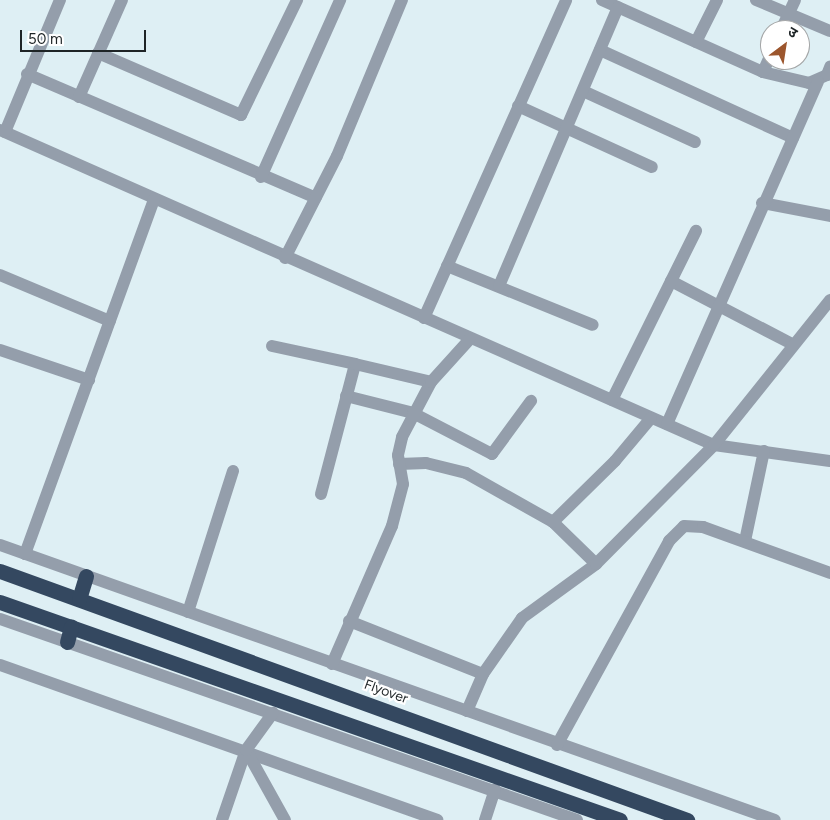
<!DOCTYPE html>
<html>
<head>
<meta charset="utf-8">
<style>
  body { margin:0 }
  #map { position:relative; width:830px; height:820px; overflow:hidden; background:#deeff4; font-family:Figtree,"Noto Sans Devanagari",sans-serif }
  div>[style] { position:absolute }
  .minor>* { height:12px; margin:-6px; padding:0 6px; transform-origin:6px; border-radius:6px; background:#949eab }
  .highway>* { height:15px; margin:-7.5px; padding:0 7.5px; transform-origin:7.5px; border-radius:7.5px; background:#344860 }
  span { translate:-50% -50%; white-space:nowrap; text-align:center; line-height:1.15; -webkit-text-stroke:4.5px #fff; paint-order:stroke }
  .street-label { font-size:14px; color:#1e2426 }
  .north { position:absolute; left:760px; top:20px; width:50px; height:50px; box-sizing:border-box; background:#fff; border:1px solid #a5a7a8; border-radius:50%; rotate:31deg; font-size:14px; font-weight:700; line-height:20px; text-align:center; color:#1e2426 }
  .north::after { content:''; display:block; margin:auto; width:18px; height:22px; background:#9c562d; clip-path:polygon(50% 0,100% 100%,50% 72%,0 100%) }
  .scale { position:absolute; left:20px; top:30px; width:126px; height:22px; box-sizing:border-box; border:2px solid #1e2426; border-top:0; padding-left:6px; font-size:15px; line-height:18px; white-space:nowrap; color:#1e2426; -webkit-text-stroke:4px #fff; paint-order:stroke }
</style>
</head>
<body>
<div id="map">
  <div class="minor">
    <i style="left:602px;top:0;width:176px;rotate:24.1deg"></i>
    <i style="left:763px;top:72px;width:47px;rotate:13.4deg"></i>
    <i style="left:809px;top:83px;width:20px;rotate:-24deg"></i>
    <i style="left:827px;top:75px;width:9px;rotate:-69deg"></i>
    <i style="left:756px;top:0;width:80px;rotate:22.7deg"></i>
    <i style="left:781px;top:30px;width:33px;rotate:-65deg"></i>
    <i style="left:696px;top:42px;width:47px;rotate:-63.4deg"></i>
    <i style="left:600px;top:50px;width:212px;rotate:24.5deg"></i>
    <i style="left:98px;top:53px;width:156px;rotate:23.4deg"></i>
    <i style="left:241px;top:115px;width:128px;rotate:-64deg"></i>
    <i style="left:763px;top:72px;width:17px;rotate:-66deg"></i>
    <i style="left:27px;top:74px;width:314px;rotate:23.2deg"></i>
    <i style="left:583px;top:91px;width:123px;rotate:24.5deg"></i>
    <i style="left:79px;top:97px;width:106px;rotate:-66.1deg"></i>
    <i style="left:518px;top:106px;width:147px;rotate:24.5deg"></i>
    <i style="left:0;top:130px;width:780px;rotate:23.81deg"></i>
    <i style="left:714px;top:445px;width:117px;rotate:7.9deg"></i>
    <i style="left:5px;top:132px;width:143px;rotate:-67.4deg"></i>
    <i style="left:261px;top:177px;width:194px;rotate:-65.9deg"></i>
    <i style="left:762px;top:203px;width:69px;rotate:10.8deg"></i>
    <i style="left:285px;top:258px;width:114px;rotate:-63deg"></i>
    <i style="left:337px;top:156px;width:169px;rotate:-67.4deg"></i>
    <i style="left:447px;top:266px;width:157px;rotate:22deg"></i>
    <i style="left:0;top:275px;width:119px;rotate:22.7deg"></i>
    <i style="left:671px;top:281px;width:136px;rotate:27.5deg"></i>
    <i style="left:499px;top:286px;width:303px;rotate:-66.9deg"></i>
    <i style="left:424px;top:318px;width:348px;rotate:-65.9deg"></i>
    <i style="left:272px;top:346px;width:85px;rotate:12.2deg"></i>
    <i style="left:0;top:350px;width:94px;rotate:18.6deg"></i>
    <i style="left:346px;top:396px;width:69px;rotate:14.2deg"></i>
    <i style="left:413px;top:413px;width:89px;rotate:27.4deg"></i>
    <i style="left:492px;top:454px;width:66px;rotate:-53.7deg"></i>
    <i style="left:612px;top:400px;width:189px;rotate:-63.6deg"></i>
    <i style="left:667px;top:424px;width:374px;rotate:-66.2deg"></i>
    <i style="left:399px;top:464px;width:27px;rotate:-2deg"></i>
    <i style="left:426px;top:463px;width:41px;rotate:14deg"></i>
    <i style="left:466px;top:473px;width:100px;rotate:29.4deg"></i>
    <i style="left:553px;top:522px;width:60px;rotate:44.3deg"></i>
    <i style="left:321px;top:494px;width:134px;rotate:-75.3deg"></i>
    <i style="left:355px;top:364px;width:78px;rotate:13.3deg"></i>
    <i style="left:553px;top:522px;width:87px;rotate:-44.5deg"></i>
    <i style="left:615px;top:461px;width:56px;rotate:-50.1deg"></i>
    <i style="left:745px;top:541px;width:92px;rotate:-78.1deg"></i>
    <i style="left:0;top:545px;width:822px;rotate:19.54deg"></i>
    <i style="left:25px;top:554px;width:378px;rotate:-70deg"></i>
    <i style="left:188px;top:612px;width:148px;rotate:-72.3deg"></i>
    <i style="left:0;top:619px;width:611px;rotate:19.21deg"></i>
    <i style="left:349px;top:621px;width:144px;rotate:21.6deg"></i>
    <i style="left:332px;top:664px;width:150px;rotate:-66.5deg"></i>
    <i style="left:392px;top:526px;width:43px;rotate:-75.3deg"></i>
    <i style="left:403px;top:484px;width:29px;rotate:-100deg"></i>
    <i style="left:398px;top:455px;width:18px;rotate:-77deg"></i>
    <i style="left:402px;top:437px;width:62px;rotate:-62.2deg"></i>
    <i style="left:431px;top:382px;width:57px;rotate:-47.9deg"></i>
    <i style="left:0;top:665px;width:464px;rotate:19.5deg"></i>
    <i style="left:467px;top:711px;width:40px;rotate:-66.6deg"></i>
    <i style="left:483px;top:674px;width:68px;rotate:-55.1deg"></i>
    <i style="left:522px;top:618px;width:92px;rotate:-36.1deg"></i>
    <i style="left:596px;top:564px;width:168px;rotate:-45.2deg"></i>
    <i style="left:714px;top:445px;width:186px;rotate:-51.3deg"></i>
    <i style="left:557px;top:745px;width:233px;rotate:-61.2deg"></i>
    <i style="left:669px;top:541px;width:21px;rotate:-45deg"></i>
    <i style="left:684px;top:526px;width:19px;rotate:3deg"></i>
    <i style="left:703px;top:527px;width:135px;rotate:19.9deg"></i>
    <i style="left:246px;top:750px;width:80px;rotate:60.9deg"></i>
    <i style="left:222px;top:820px;width:74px;rotate:-71.1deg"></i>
    <i style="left:246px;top:750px;width:46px;rotate:-53.9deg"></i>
    <i style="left:485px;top:820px;width:32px;rotate:-72deg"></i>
  </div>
  <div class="highway">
    <i style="left:0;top:571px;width:731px;rotate:19.92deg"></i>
    <i style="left:79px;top:599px;width:24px;rotate:-73deg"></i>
    <i style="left:0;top:602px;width:657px;rotate:19.37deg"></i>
    <i style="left:67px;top:642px;width:16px;rotate:-75deg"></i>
  </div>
  <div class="street-label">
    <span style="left:386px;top:692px;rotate:20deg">Flyover</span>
  </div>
  <div class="north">उ</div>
  <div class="scale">50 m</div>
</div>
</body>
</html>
